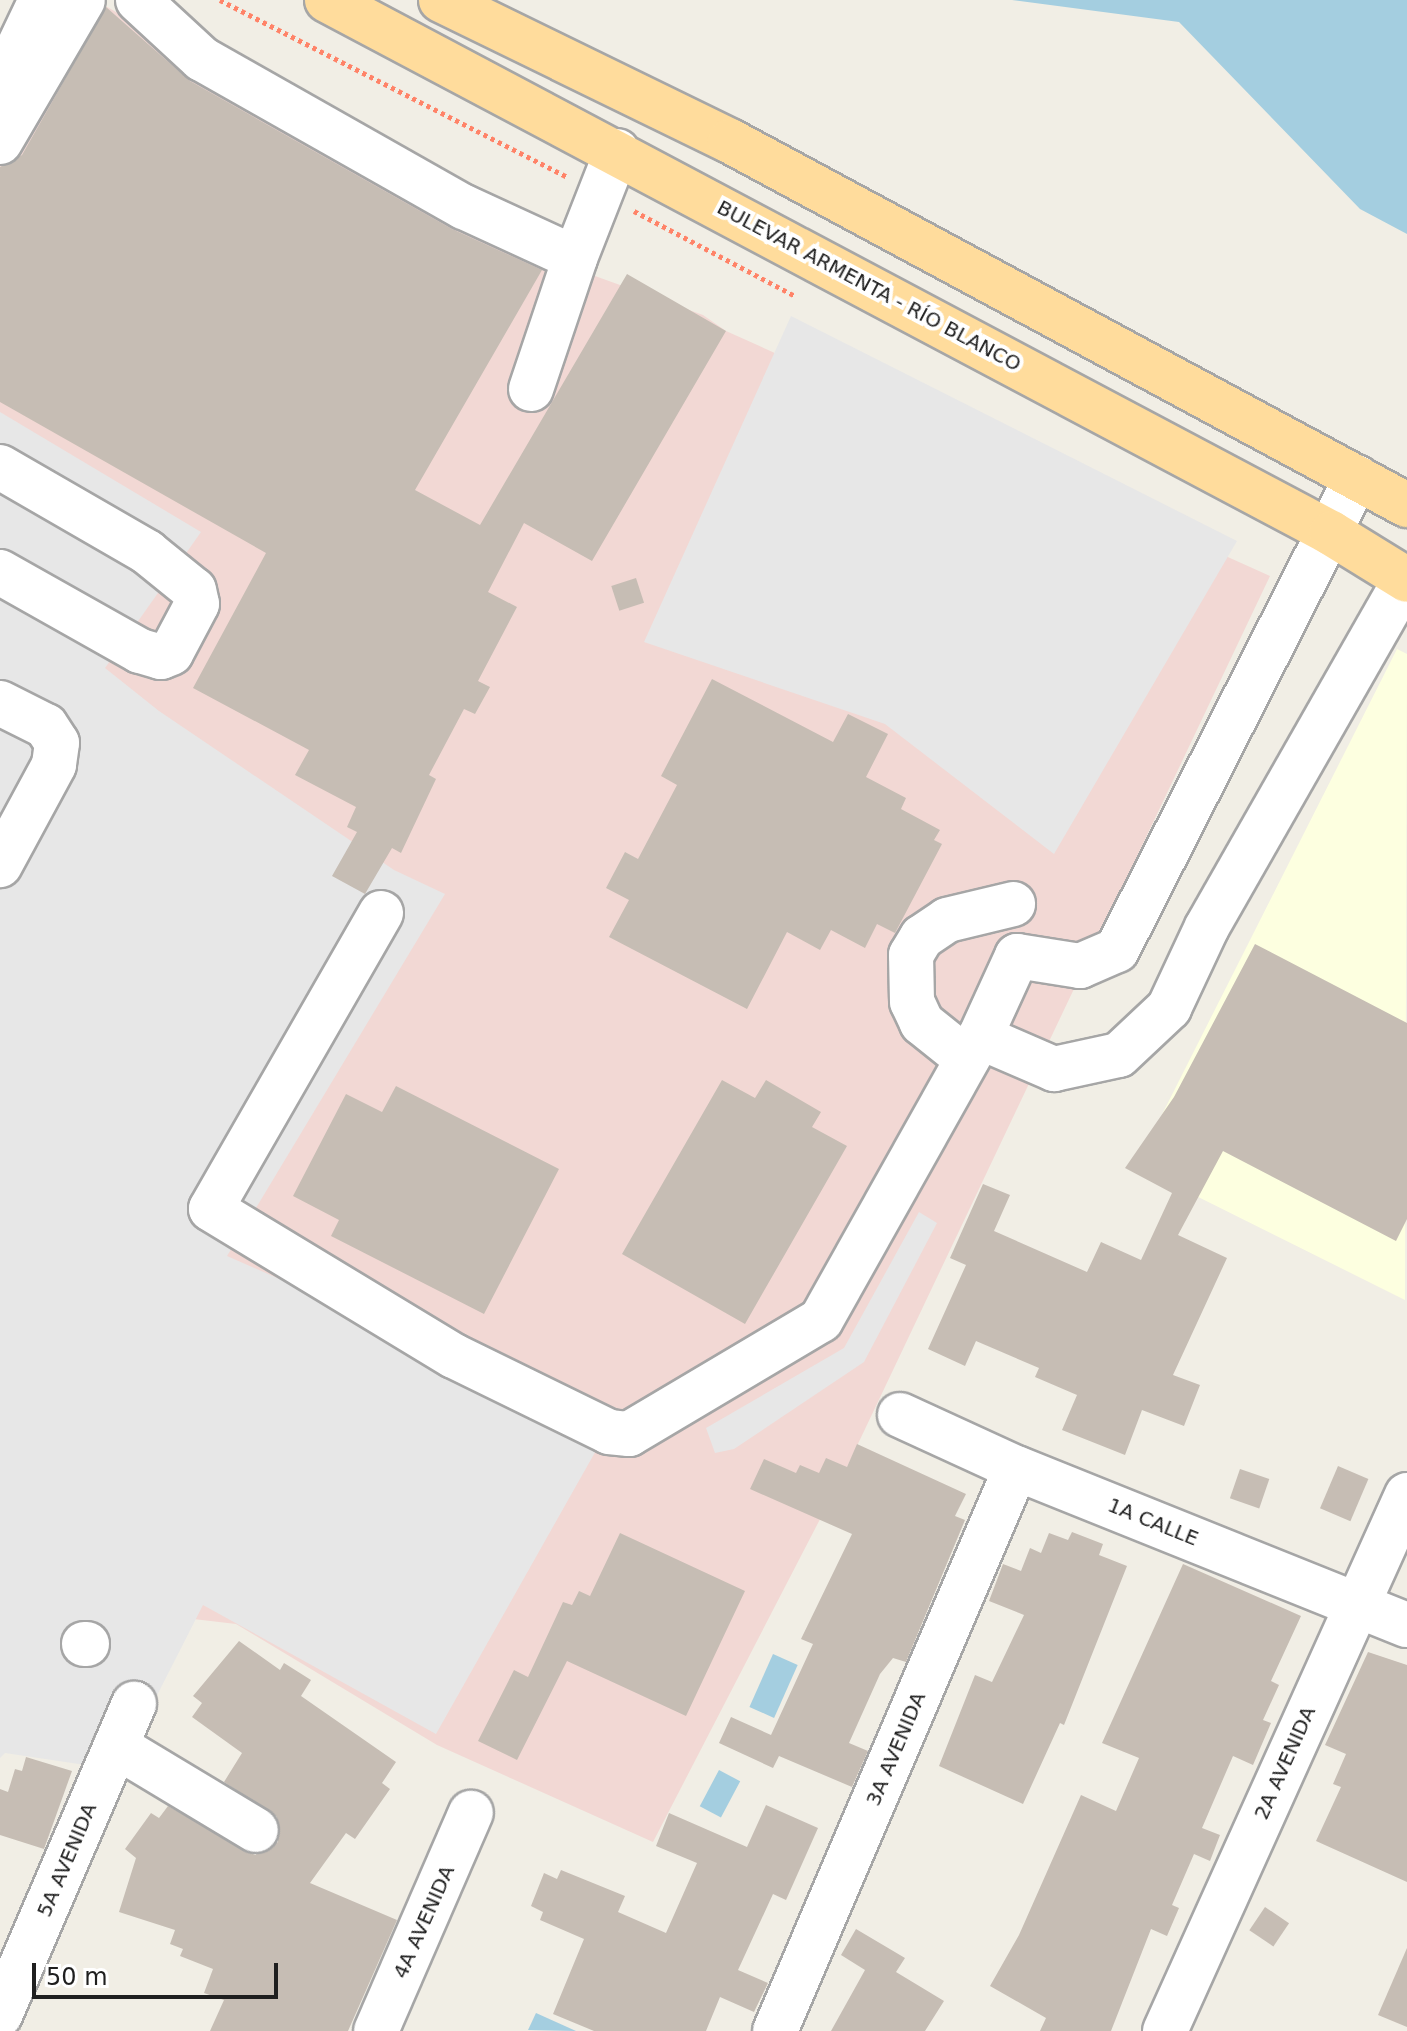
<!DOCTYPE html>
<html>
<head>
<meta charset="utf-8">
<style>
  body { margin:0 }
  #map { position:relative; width:1407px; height:2031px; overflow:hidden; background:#f1eee5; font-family:"DejaVu Sans",sans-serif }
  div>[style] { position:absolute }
  .commercial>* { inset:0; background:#f2d8d4 }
  .education>* { inset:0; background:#fdffe0 }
  .parking>* { inset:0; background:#e7e7e7 }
  .water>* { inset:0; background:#a4cee0; transform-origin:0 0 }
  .building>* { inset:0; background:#c6bdb4; transform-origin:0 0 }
  .path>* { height:5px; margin-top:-2.5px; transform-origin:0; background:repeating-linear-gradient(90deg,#ff8368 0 4px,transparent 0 8px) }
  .roads { filter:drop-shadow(2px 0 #a6a6a6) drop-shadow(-2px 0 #a6a6a6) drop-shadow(0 2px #a6a6a6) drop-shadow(0 -2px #a6a6a6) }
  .minor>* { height:44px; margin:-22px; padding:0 22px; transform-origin:22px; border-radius:22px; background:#fff }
  .major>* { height:44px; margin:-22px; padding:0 22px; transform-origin:22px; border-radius:22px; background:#ffdc9c }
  span { translate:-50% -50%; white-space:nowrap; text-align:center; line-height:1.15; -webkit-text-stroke:8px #fff; paint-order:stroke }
  .street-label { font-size:20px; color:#1f1f1f }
  .scale { position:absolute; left:32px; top:1963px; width:246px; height:36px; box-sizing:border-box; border:4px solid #1f1f1f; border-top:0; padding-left:10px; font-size:24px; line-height:28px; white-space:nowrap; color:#1f1f1f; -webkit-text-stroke:6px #fff; paint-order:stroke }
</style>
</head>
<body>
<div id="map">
  <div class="commercial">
    <i style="clip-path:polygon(95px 0,548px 259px,703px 315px,726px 331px,1270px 576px,847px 1467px,653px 1842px,437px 1745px,236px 1624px,100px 1608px,0 653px,0 127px)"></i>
  </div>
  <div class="education">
    <i style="clip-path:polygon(1397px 649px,1407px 654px,1405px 1300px,1136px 1166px)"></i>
  </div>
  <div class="parking">
    <i style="clip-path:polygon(791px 316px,1237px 541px,1054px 854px,885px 724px,644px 642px)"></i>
    <i style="clip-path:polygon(0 412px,201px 532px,105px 668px,159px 711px,394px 870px,445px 894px,227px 1256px,611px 1424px,436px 1734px,203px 1605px,119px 1770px,5px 1753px,0 1758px)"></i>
    <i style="clip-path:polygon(919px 1212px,937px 1223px,864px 1362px,734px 1449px,715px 1453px,706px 1428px,844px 1348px)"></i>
  </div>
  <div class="water">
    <i style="clip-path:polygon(1012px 0,1407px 0,1407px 234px,1360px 209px,1179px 22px)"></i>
    <i style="left:773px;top:1654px;width:27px;height:58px;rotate:24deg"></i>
    <i style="left:719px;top:1770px;width:24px;height:41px;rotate:28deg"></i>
    <i style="clip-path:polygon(536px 2013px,576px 2031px,528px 2030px)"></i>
  </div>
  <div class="building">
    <i style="clip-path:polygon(106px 7px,190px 81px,452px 229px,542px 270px,415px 490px,480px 525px,627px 274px,726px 331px,592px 561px,524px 523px,488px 592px,517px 607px,478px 681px,490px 687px,475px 714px,464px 709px,429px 775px,436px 779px,401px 853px,392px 848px,365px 894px,332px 876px,357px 832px,347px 827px,356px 807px,295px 775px,309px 750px,193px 688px,266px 553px,0 402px,0 167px,22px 155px)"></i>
    <i style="left:636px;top:578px;width:26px;height:26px;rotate:72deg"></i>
    <i style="clip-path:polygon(712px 679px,833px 742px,848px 714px,888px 734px,866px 777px,906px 798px,901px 809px,940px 830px,934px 840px,942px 844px,895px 933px,877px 924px,865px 948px,831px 930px,820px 950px,787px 932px,747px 1009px,609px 937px,629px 900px,606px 888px,625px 852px,638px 859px,677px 785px,661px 776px)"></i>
    <i style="clip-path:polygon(1255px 944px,1407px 1023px,1407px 1219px,1396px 1241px,1223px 1151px,1178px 1235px,1227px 1258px,1173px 1375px,1200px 1385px,1184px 1426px,1142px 1410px,1125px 1455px,1062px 1430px,1077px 1395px,1035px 1377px,1039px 1368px,976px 1341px,965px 1366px,928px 1349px,966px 1265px,950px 1258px,983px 1184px,1010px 1195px,994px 1231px,1087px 1272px,1101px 1242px,1141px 1260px,1172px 1193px,1125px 1168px,1174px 1097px)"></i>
    <i style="clip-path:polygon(722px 1080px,755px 1098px,766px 1080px,821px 1112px,812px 1127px,847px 1146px,745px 1324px,622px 1254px)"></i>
    <i style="clip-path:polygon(396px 1086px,559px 1169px,484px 1314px,331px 1236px,339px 1220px,293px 1196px,346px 1094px,382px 1112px)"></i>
    <i style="clip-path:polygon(857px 1444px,966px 1494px,955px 1516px,965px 1520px,906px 1662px,893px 1658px,880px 1674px,849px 1743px,868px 1751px,852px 1787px,779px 1756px,773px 1768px,719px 1743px,731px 1717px,771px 1735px,813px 1644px,801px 1639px,852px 1534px,750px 1489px,764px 1459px,796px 1473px,800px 1465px,819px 1473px,826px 1458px,847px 1467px)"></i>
    <i style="left:1338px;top:1466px;width:33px;height:46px;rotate:23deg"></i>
    <i style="left:1240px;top:1469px;width:31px;height:31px;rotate:19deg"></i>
    <i style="clip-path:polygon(1072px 1532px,1103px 1544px,1099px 1555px,1127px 1566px,1064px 1725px,1060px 1723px,1023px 1804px,939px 1766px,975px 1675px,992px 1682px,1024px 1615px,989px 1601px,1003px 1564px,1021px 1571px,1030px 1548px,1041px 1553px,1049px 1533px,1068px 1540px)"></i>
    <i style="clip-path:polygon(620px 1533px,745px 1591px,686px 1716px,567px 1661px,517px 1760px,478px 1741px,514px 1670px,528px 1677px,563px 1602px,572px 1605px,579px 1591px,590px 1596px)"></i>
    <i style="clip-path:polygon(1183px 1564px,1301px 1616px,1271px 1681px,1279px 1685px,1263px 1720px,1271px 1723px,1253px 1765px,1233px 1756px,1202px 1828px,1220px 1835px,1210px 1861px,1194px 1854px,1172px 1905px,1179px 1908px,1167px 1936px,1151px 1929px,1111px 2031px,1040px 2031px,1046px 2018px,990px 1986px,1019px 1935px,1081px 1795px,1116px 1811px,1139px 1758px,1102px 1743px)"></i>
    <i style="clip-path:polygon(239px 1641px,280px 1670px,284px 1663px,311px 1680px,301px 1696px,396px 1762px,382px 1783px,390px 1789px,355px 1839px,346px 1833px,310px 1883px,397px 1920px,348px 2031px,210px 2031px,224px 2000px,204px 1993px,213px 1969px,180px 1956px,183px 1949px,170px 1944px,175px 1930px,119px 1912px,136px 1858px,125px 1849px,151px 1813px,159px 1818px,168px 1806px,255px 1855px,278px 1842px,277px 1817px,224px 1782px,242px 1753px,192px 1717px,202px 1703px,193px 1696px)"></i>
    <i style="clip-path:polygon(1368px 1652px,1407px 1665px,1407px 1882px,1316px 1841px,1341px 1787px,1333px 1784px,1346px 1754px,1325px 1745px)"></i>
    <i style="clip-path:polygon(26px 1757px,72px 1771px,44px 1849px,0 1835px,0 1789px,8px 1792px,15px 1769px,22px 1771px)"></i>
    <i style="clip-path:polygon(766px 1805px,818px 1828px,786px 1900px,773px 1894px,738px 1970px,768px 1983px,754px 2012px,720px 1997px,706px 2031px,594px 2031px,553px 2014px,584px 1939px,540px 1920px,543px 1912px,531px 1906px,544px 1873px,557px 1879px,561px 1870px,625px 1896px,618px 1912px,666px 1933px,697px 1863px,656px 1846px,669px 1813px,747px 1847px)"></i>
    <i style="left:1265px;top:1907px;width:29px;height:28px;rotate:34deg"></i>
    <i style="clip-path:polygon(856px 1929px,905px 1958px,896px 1972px,944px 2001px,925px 2031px,831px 2031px,865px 1970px,841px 1955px)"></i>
    <i style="clip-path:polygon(1407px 1948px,1407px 2027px,1378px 2015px)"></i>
  </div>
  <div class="path">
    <i style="left:220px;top:0;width:390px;rotate:27deg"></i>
    <i style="left:634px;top:211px;width:182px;rotate:27.8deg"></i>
  </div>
  <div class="roads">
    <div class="minor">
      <i style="left:138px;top:0;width:87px;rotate:42.7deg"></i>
      <i style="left:202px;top:59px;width:301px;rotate:29.5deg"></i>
      <i style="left:464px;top:207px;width:122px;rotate:24.7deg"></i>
      <i style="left:575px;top:258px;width:115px;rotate:-68.6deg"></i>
      <i style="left:0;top:86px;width:95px;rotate:-64.5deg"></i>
      <i style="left:0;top:142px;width:164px;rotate:-59.7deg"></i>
      <i style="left:531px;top:389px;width:138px;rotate:-71.4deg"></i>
      <i style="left:0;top:467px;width:170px;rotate:30deg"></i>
      <i style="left:147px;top:552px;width:60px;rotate:39deg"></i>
      <i style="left:194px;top:590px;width:14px;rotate:78deg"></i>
      <i style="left:197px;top:604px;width:55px;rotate:118deg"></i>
      <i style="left:171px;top:653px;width:11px;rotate:158deg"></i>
      <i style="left:161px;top:657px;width:22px;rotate:-164deg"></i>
      <i style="left:140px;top:651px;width:161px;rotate:-150.6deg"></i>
      <i style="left:0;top:703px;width:51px;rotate:26.6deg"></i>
      <i style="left:46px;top:726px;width:20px;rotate:57deg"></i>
      <i style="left:57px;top:743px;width:22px;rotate:98deg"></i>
      <i style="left:54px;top:765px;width:114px;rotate:118.4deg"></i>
      <i style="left:381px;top:913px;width:341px;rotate:119.9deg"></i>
      <i style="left:211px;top:1209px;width:284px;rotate:31.2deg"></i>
      <i style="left:454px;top:1356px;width:173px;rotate:26.1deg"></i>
      <i style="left:609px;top:1432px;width:20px;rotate:6deg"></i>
      <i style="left:629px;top:1434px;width:223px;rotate:-30.7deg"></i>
      <i style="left:821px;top:1320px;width:325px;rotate:-60.7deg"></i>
      <i style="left:980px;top:1037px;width:89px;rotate:-65.4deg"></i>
      <i style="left:1017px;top:956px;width:64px;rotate:9deg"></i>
      <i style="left:1080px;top:966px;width:40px;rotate:-23.4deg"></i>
      <i style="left:1117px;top:950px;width:530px;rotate:-63.1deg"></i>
      <i style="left:980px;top:1037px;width:81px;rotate:23.4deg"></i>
      <i style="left:1054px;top:1069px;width:66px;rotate:-12.2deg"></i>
      <i style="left:1119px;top:1055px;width:69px;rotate:-43.2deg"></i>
      <i style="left:1169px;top:1008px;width:89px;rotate:-64.9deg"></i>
      <i style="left:1207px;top:927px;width:403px;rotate:-60.3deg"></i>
      <i style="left:967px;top:1059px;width:58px;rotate:-141.3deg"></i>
      <i style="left:922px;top:1023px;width:23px;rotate:-115deg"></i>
      <i style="left:912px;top:1002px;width:47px;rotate:-91.2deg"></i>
      <i style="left:911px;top:955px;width:21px;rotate:-59deg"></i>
      <i style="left:922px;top:937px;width:30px;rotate:-34deg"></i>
      <i style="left:947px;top:920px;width:68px;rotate:-13.6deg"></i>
      <i style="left:900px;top:1415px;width:128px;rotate:24.6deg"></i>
      <i style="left:1016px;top:1468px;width:421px;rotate:21.9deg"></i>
      <i style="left:84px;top:1644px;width:3px"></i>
      <i style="left:116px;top:1746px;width:163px;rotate:31deg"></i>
      <i style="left:0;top:2015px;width:339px;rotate:-66.7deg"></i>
      <i style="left:376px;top:2031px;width:238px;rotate:-66.5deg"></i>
      <i style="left:775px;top:2031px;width:612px;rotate:-66.83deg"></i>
      <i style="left:1165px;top:2031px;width:588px;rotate:-65.7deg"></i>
    </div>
    <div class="major">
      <i style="left:327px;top:0;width:1137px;rotate:27.96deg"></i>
      <i style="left:1331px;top:533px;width:89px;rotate:31.7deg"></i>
      <i style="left:441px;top:0;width:322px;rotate:26deg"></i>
      <i style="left:730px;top:141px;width:769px;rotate:28.27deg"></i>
    </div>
  </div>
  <div class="street-label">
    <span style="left:869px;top:286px;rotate:28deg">BULEVAR ARMENTA - RÍO BLANCO</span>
    <span style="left:1153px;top:1522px;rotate:22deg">1A CALLE</span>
    <span style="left:896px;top:1749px;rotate:-67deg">3A AVENIDA</span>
    <span style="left:1285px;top:1763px;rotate:-66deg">2A AVENIDA</span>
    <span style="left:67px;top:1860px;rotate:-67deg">5A AVENIDA</span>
    <span style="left:424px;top:1922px;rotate:-66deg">4A AVENIDA</span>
  </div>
  <div class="scale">50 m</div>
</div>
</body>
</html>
